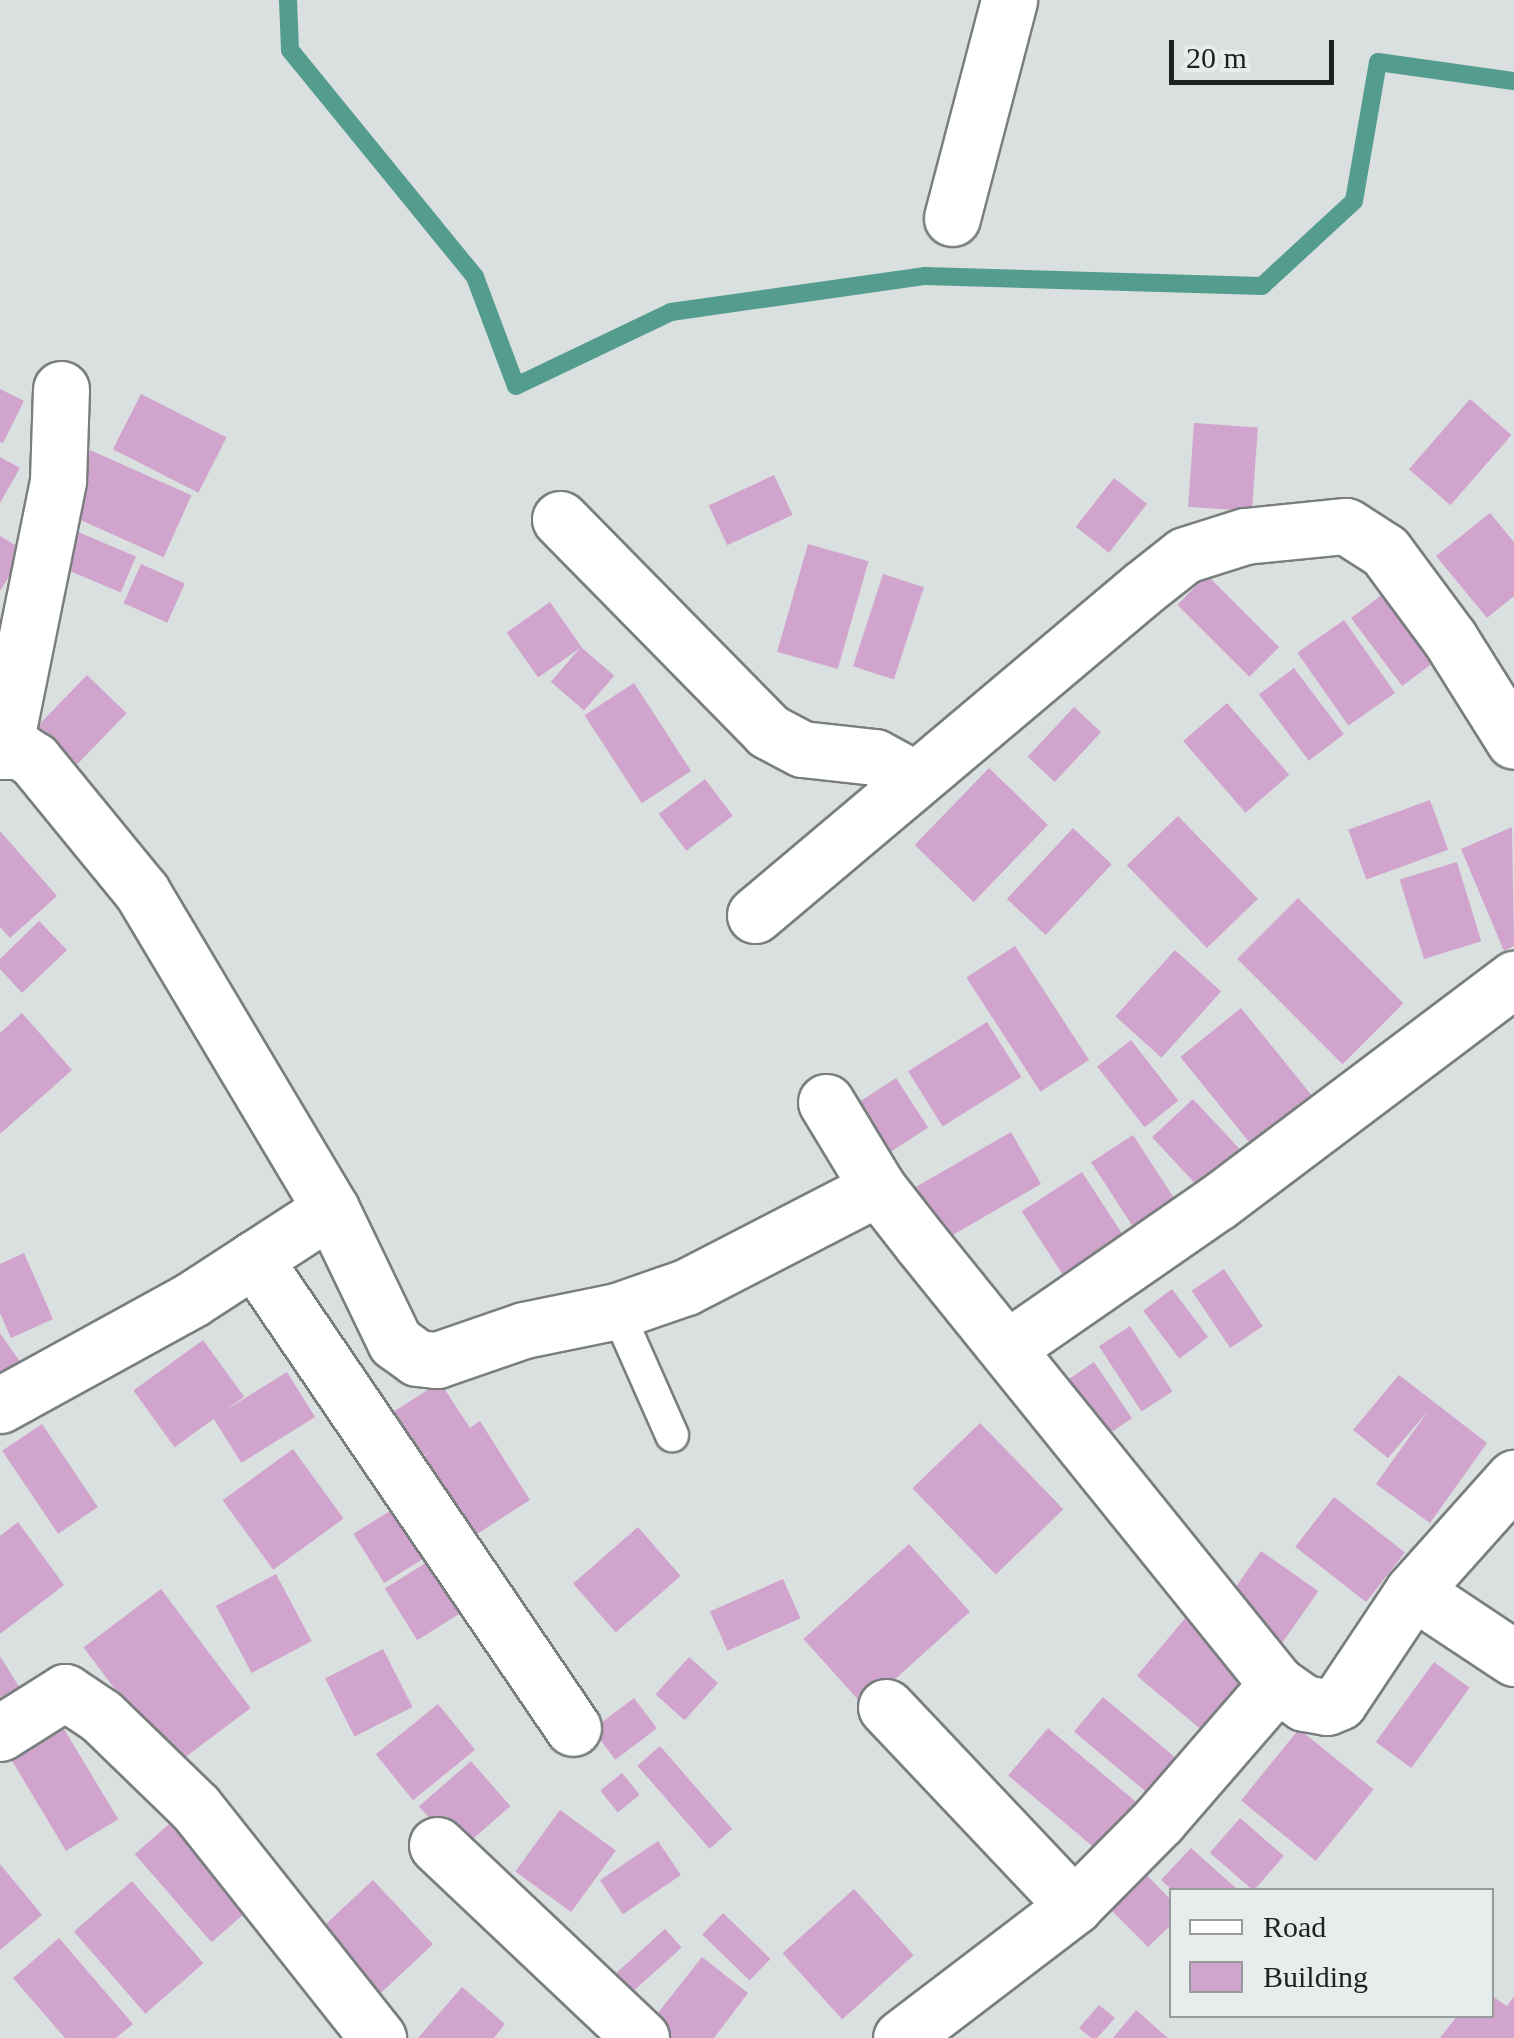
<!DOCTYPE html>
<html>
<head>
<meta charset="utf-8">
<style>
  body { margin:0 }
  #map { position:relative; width:1514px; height:2038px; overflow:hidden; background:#dae0df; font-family:Georgia,serif }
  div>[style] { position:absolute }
  .stream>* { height:18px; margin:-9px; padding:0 9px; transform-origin:9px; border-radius:9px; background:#549c8e }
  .building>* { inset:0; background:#d1a4ce; transform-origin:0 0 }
  .roads { filter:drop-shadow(2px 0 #797f7e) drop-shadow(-2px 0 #797f7e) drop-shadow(0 2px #797f7e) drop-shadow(0 -2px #797f7e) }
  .service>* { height:32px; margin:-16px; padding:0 16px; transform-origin:16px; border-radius:16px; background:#fff }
  .minor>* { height:55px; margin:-27.5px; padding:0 27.5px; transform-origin:27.5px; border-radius:27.5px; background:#fff }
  span { translate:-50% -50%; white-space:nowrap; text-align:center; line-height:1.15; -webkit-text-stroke:10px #e7edec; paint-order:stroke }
  .legend { position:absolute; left:1169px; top:1888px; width:325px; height:130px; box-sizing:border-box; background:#e7edec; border:2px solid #979c9b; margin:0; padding:12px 18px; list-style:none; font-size:30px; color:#202221 }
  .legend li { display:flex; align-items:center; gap:20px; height:50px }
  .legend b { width:50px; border:2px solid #979c9b }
  .scale { position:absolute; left:1169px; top:40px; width:165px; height:45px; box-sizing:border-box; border:5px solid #202221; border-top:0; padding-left:12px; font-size:30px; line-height:35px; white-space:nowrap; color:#202221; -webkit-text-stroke:8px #e7edec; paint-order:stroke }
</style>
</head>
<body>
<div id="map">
  <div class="stream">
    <i style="left:288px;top:0;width:50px;rotate:87.7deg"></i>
    <i style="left:290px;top:50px;width:293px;rotate:50.8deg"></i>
    <i style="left:475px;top:277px;width:116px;rotate:69.4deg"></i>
    <i style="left:516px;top:386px;width:172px;rotate:-25.5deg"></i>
    <i style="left:671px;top:312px;width:257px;rotate:-8.1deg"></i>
    <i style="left:925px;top:276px;width:337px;rotate:1.7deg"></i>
    <i style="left:1262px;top:286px;width:125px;rotate:-42.7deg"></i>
    <i style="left:1354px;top:201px;width:141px;rotate:-80.2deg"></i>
    <i style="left:1378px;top:62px;width:137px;rotate:8deg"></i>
  </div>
  <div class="building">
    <i style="clip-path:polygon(0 389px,24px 401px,3px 443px,0 442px)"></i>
    <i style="left:141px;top:394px;width:96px;height:62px;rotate:27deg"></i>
    <i style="left:1470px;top:399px;width:55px;height:93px;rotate:41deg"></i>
    <i style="left:1194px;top:423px;width:64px;height:84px;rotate:4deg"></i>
    <i style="left:90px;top:450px;width:111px;height:68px;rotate:24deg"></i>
    <i style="clip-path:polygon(0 457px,20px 468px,0 503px)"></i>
    <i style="left:774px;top:475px;width:44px;height:72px;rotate:65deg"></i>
    <i style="left:1114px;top:478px;width:42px;height:62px;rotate:38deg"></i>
    <i style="clip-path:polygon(1490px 513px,1514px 542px,1514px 596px,1487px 618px,1436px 556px)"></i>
    <i style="left:78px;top:532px;width:63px;height:39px;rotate:23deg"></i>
    <i style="clip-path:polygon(0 536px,25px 551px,0 591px)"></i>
    <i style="left:808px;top:544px;width:63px;height:112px;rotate:16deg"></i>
    <i style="left:141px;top:564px;width:48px;height:43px;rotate:24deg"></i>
    <i style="left:883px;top:574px;width:43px;height:97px;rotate:18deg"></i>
    <i style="left:1207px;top:575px;width:102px;height:42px;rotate:45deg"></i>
    <i style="left:1387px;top:591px;width:85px;height:45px;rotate:53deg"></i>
    <i style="left:550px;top:602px;width:55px;height:53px;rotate:55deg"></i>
    <i style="left:1344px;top:620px;width:89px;height:57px;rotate:55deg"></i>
    <i style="left:581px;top:647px;width:44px;height:46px;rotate:41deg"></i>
    <i style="left:1294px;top:668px;width:83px;height:44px;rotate:53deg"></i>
    <i style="left:87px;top:675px;width:55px;height:71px;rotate:44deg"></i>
    <i style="left:634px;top:683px;width:105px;height:59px;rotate:57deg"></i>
    <i style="left:1227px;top:703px;width:95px;height:58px;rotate:49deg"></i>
    <i style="left:1074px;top:707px;width:37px;height:68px;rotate:43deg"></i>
    <i style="left:989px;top:768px;width:82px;height:107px;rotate:44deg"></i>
    <i style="left:705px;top:779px;width:46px;height:58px;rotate:53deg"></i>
    <i style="left:1430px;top:800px;width:53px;height:87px;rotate:70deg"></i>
    <i style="left:1178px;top:816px;width:115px;height:71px;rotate:46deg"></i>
    <i style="clip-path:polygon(1512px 827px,1514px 946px,1504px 951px,1461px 849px)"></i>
    <i style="left:1073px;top:828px;width:53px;height:97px;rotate:43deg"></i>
    <i style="clip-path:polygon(0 831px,57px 896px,10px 938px,0 927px)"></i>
    <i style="left:1457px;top:862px;width:83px;height:60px;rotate:73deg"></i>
    <i style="left:1298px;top:898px;width:149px;height:86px;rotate:45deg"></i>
    <i style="clip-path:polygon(39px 921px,67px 950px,22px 993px,0 969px,0 959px)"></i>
    <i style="left:1015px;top:946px;width:136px;height:58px;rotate:57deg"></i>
    <i style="left:1175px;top:950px;width:62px;height:89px;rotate:42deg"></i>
    <i style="left:1241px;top:1008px;width:117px;height:78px;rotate:51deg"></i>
    <i style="clip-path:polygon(22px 1013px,72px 1070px,0 1134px,0 1033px)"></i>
    <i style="left:987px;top:1022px;width:65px;height:93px;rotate:58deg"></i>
    <i style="left:1131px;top:1040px;width:77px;height:43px;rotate:52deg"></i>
    <i style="left:896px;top:1078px;width:59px;height:65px;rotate:57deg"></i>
    <i style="left:1193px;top:1099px;width:80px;height:56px;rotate:47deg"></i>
    <i style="left:1011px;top:1132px;width:60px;height:111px;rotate:60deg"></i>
    <i style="left:1133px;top:1135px;width:77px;height:50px;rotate:57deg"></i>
    <i style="left:1082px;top:1172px;width:82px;height:72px;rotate:57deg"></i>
    <i style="clip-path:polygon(24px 1253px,53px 1319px,11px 1338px,0 1313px,0 1264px)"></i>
    <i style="left:1224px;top:1269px;width:69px;height:39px;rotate:56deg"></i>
    <i style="left:1172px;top:1289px;width:60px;height:36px;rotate:53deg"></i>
    <i style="left:1130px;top:1326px;width:78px;height:37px;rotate:57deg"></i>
    <i style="clip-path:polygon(0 1333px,28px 1373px,0 1393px)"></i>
    <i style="left:203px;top:1340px;width:70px;height:86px;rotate:54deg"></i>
    <i style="left:1094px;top:1362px;width:68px;height:45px;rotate:56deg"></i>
    <i style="left:287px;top:1372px;width:53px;height:87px;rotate:58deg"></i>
    <i style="clip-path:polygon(1399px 1375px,1487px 1443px,1430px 1523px,1376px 1484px,1428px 1411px,1388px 1458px,1353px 1430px)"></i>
    <i style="clip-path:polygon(440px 1382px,470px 1428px,480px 1421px,530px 1500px,463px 1543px,414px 1464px,433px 1450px,407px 1466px,379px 1421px)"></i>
    <i style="left:980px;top:1423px;width:120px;height:94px;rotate:46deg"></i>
    <i style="left:42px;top:1424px;width:100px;height:48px;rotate:56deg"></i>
    <i style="left:293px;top:1449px;width:86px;height:87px;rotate:54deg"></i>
    <i style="left:1334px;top:1497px;width:90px;height:63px;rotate:38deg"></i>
    <i style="left:406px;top:1501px;width:58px;height:62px;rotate:58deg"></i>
    <i style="clip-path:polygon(18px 1522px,64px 1585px,0 1634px,0 1536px)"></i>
    <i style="left:638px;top:1527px;width:65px;height:86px;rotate:49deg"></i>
    <i style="left:909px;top:1544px;width:91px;height:142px;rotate:48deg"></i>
    <i style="left:1261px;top:1551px;width:70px;height:66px;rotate:35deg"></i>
    <i style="left:440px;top:1554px;width:61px;height:65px;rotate:58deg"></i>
    <i style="left:276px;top:1574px;width:76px;height:68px;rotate:62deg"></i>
    <i style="left:783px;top:1579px;width:43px;height:80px;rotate:66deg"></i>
    <i style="left:161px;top:1589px;width:149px;height:97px;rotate:53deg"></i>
    <i style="left:1187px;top:1616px;width:104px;height:78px;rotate:40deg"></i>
    <i style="left:383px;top:1649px;width:65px;height:65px;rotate:63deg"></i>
    <i style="clip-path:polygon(0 1656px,26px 1698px,0 1714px)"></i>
    <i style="left:689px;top:1657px;width:39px;height:50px;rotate:42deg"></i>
    <i style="left:1434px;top:1662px;width:44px;height:99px;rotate:36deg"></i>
    <i style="left:1103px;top:1697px;width:95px;height:45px;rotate:40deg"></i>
    <i style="left:634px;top:1698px;width:38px;height:52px;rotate:53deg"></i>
    <i style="left:438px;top:1704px;width:59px;height:80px;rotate:51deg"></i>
    <i style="left:58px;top:1719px;width:117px;height:61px;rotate:59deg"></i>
    <i style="left:1048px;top:1728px;width:123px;height:62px;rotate:40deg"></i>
    <i style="left:1299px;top:1729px;width:96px;height:92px;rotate:39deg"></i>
    <i style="left:660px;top:1746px;width:110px;height:30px;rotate:49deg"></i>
    <i style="left:471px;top:1761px;width:60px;height:69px;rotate:49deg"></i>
    <i style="left:622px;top:1773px;width:28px;height:28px;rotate:51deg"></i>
    <i style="left:560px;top:1810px;width:69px;height:76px;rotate:36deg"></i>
    <i style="left:183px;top:1812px;width:117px;height:64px;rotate:49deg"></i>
    <i style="left:1240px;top:1818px;width:58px;height:46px;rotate:41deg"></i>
    <i style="left:658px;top:1841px;width:41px;height:70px;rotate:56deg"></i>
    <i style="clip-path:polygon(1191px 1848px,1238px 1890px,1172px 1890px,1161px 1880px)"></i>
    <i style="clip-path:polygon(0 1864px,42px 1915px,0 1950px)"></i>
    <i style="clip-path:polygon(1137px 1865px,1172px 1901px,1172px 1924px,1148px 1947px,1102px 1901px)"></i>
    <i style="left:373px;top:1880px;width:88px;height:71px;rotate:47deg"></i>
    <i style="left:132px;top:1881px;width:109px;height:77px;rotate:49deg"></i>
    <i style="left:854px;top:1889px;width:89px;height:96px;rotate:48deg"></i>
    <i style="left:723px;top:1913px;width:66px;height:30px;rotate:44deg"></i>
    <i style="left:665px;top:1929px;width:25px;height:78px;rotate:48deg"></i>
    <i style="clip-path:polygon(59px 1938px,133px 2024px,116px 2038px,65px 2038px,13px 1978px)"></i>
    <i style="clip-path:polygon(702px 1957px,748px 1993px,714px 2038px,659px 2038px,646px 2028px)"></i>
    <i style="clip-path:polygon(462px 1987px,505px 2024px,494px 2038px,418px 2038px)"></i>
    <i style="clip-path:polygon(1492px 1996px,1507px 2006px,1514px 1996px,1514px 2038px,1440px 2038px,1457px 2016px,1492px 2016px)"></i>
    <i style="clip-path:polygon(1099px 2005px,1115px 2018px,1097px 2038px,1091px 2038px,1079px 2028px)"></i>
    <i style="clip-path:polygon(1136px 2010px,1168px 2038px,1113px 2038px)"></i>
  </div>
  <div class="roads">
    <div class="service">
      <i style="left:617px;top:1311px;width:136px;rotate:66.1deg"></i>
    </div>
    <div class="minor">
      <i style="left:952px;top:218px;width:225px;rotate:-75.3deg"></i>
      <i style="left:560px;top:519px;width:297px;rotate:45.5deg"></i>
      <i style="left:768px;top:731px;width:38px;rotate:28deg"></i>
      <i style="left:802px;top:749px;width:73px;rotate:6.3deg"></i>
      <i style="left:875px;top:757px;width:46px;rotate:28.8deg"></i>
      <i style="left:4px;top:749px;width:274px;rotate:-78.6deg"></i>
      <i style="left:58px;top:480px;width:91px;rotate:-88.1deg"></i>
      <i style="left:0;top:751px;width:20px"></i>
      <i style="left:20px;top:751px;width:17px;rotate:33deg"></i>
      <i style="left:34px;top:760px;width:171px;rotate:50.7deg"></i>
      <i style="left:142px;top:892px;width:369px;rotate:59.2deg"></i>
      <i style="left:755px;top:915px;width:507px;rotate:-40.12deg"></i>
      <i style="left:1143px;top:588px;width:53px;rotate:-38.2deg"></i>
      <i style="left:1185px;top:555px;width:63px;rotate:-17.6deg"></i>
      <i style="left:1245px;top:536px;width:101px;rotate:-5.7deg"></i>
      <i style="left:1346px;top:526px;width:46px;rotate:32.7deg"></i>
      <i style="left:1385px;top:551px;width:109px;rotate:53.5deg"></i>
      <i style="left:1450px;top:639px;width:120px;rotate:57.9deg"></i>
      <i style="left:826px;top:1102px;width:100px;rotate:58.8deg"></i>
      <i style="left:878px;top:1188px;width:70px;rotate:52deg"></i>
      <i style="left:921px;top:1243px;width:567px;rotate:51.09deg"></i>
      <i style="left:1277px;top:1684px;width:33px;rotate:35deg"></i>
      <i style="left:1304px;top:1703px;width:23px;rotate:10deg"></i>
      <i style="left:1327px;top:1707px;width:13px;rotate:-23deg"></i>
      <i style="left:1339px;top:1702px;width:133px;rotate:-56.3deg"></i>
      <i style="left:1413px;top:1591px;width:152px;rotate:-48.2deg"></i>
      <i style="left:254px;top:1259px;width:567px;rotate:55.78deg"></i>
      <i style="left:1007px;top:1348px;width:257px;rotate:-34.7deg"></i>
      <i style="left:1218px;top:1202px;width:371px;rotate:-37deg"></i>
      <i style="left:0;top:1405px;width:218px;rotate:-28.8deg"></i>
      <i style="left:191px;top:1300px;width:167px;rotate:-33deg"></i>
      <i style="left:331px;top:1209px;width:148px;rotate:64.3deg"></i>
      <i style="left:395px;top:1342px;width:27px;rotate:36deg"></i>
      <i style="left:417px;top:1358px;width:20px;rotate:6deg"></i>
      <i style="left:437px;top:1360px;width:92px;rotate:-19deg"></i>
      <i style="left:524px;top:1330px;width:95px;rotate:-11.5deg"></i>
      <i style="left:617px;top:1311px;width:73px;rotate:-19.2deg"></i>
      <i style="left:686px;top:1287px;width:216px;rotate:-27.3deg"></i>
      <i style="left:1413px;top:1591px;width:121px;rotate:33.6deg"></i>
      <i style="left:886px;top:1707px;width:274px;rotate:46.6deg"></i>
      <i style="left:0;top:1733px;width:77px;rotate:-32.2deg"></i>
      <i style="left:65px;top:1692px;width:43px;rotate:33.7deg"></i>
      <i style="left:101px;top:1716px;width:131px;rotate:44.1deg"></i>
      <i style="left:195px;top:1807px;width:295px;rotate:51.6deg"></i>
      <i style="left:437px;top:1845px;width:281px;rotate:43.4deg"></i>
      <i style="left:901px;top:2038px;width:218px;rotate:-37.3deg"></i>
      <i style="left:1074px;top:1906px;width:121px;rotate:-45.3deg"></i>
      <i style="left:1159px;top:1820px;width:180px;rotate:-49.1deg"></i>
    </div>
  </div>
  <ul class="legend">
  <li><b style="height:12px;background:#fff"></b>Road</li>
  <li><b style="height:28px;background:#d1a4ce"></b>Building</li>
  </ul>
  <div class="scale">20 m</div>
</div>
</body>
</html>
